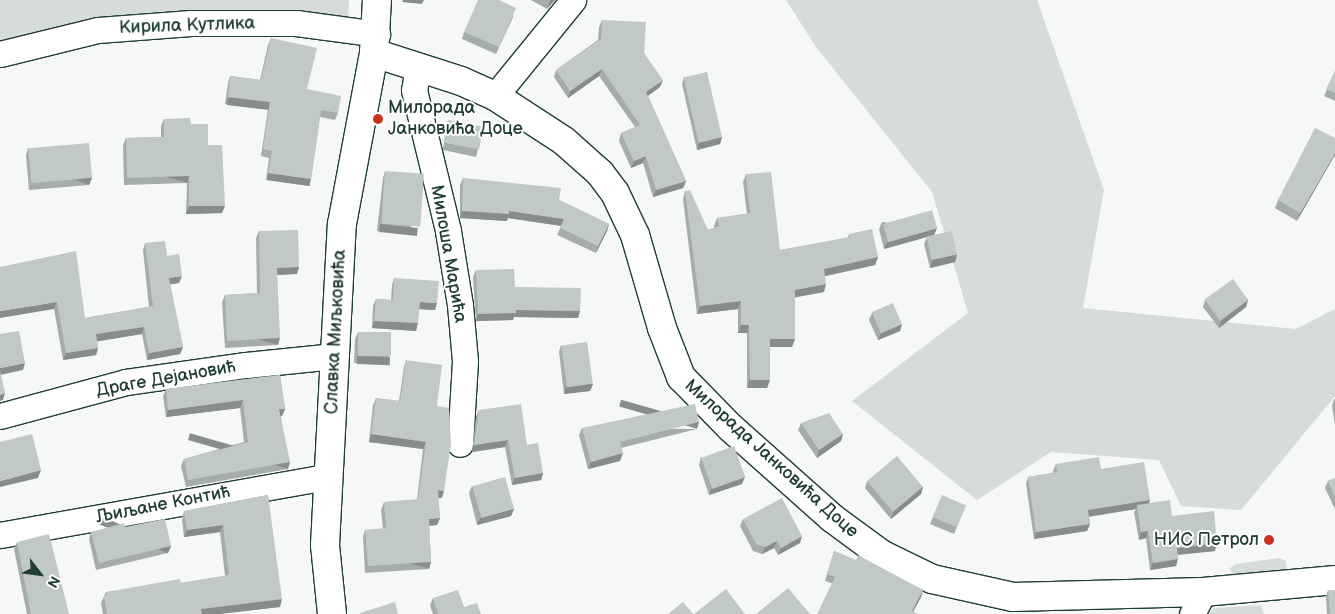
<!DOCTYPE html>
<html>
<head>
<meta charset="utf-8">
<style>
  body { margin:0 }
  #map { position:relative; width:1335px; height:614px; overflow:hidden; background:#f6f7f7; font-family:"Balsamiq Sans",sans-serif }
  div>[style] { position:absolute }
  .green>* { inset:0; background:#d6dcdb }
  .roads { filter:drop-shadow(1px 0 #1f3d34) drop-shadow(-1px 0 #1f3d34) drop-shadow(0 1px #1f3d34) drop-shadow(0 -1px #1f3d34) }
  .street>* { height:25px; margin:-12.5px; padding:0 12.5px; transform-origin:12.5px; border-radius:12.5px; background:#fff }
  .secondary>* { height:28px; margin:-14px; padding:0 14px; transform-origin:14px; border-radius:14px; background:#fff }
  .wall>* { inset:0; background:#a5adaa }
  .shaded-wall>* { inset:0; background:#868d8b; transform-origin:0 0 }
  .building>* { inset:0; background:#c0c9c6; transform-origin:0 0 }
  .dots>* { width:14px; height:14px; translate:-50% -50%; box-sizing:border-box; border:2px solid #fff; border-radius:50% }
  span { translate:-50% -50%; white-space:nowrap; text-align:center; line-height:1.15; -webkit-text-stroke:4px #fff; paint-order:stroke }
  .street-label { font-size:18px; color:#1f3d34 }
  .poi-label { font-size:18px; color:#1f3d34 }
  .left { translate:0 -50%; text-align:left }
  .right { translate:-100% -50%; text-align:right }
  .north { position:absolute; left:15px; top:549px; width:50px; height:50px; -webkit-text-stroke:4px #fff; paint-order:stroke; rotate:120deg; font-size:14px; font-weight:700; line-height:20px; text-align:center; color:#1f3d34 }
  .north::after { content:''; display:block; margin:auto; width:18px; height:22px; background:#1f3d34; clip-path:polygon(50% 0,100% 100%,50% 72%,0 100%) }
</style>
</head>
<body>
<div id="map">
  <div class="green">
    <i style="clip-path:polygon(0 0,349px 0,348px 20px,0 48px)"></i>
    <i style="clip-path:polygon(786px 0,1037px 0,1104px 190px,1083px 308px,1296px 329px,1335px 309px,1335px 396px,1241px 510px,1181px 506px,1159px 460px,1051px 452px,977px 500px,852px 401px,968px 313px,932px 192px,816px 47px)"></i>
    <i style="clip-path:polygon(1279px 558px,1286px 561px,1287px 572px,1232px 578px,1230px 568px,1236px 564px)"></i>
    <i style="clip-path:polygon(1261px 605px,1264px 614px,1209px 614px,1213px 608px)"></i>
  </div>
  <div class="roads">
    <div class="street">
      <i style="left:0;top:54px;width:101px;rotate:-13.8deg"></i>
      <i style="left:98px;top:30px;width:93px;rotate:-4.3deg"></i>
      <i style="left:191px;top:23px;width:105px"></i>
      <i style="left:296px;top:23px;width:82px;rotate:7.7deg"></i>
      <i style="left:418px;top:66px;width:24px;rotate:99deg"></i>
      <i style="left:414px;top:90px;width:145px;rotate:76.4deg"></i>
      <i style="left:448px;top:231px;width:75px;rotate:80.8deg"></i>
      <i style="left:460px;top:305px;width:56px;rotate:84.9deg"></i>
      <i style="left:465px;top:361px;width:83px;rotate:93.4deg"></i>
      <i style="left:495px;top:96px;width:124px;rotate:-50.9deg"></i>
      <i style="left:0;top:416px;width:131px;rotate:-15.1deg"></i>
      <i style="left:126px;top:382px;width:121px;rotate:-8.1deg"></i>
      <i style="left:246px;top:365px;width:89px;rotate:-5.8deg"></i>
      <i style="left:0;top:535px;width:332px;rotate:-10.1deg"></i>
      <i style="left:1192px;top:614px;width:25px;rotate:-63deg"></i>
    </div>
    <div class="secondary">
      <i style="left:374px;top:53px;width:91px;rotate:17.8deg"></i>
      <i style="left:461px;top:81px;width:37px;rotate:24deg"></i>
      <i style="left:495px;top:96px;width:82px;rotate:33.1deg"></i>
      <i style="left:564px;top:141px;width:48px;rotate:41.6deg"></i>
      <i style="left:600px;top:173px;width:25px;rotate:53deg"></i>
      <i style="left:615px;top:193px;width:47px;rotate:64.5deg"></i>
      <i style="left:635px;top:235px;width:97px;rotate:73.8deg"></i>
      <i style="left:662px;top:328px;width:53px;rotate:68.8deg"></i>
      <i style="left:681px;top:377px;width:71px;rotate:45.6deg"></i>
      <i style="left:731px;top:428px;width:135px;rotate:41.7deg"></i>
      <i style="left:832px;top:518px;width:61px;rotate:36.3deg"></i>
      <i style="left:881px;top:554px;width:57px;rotate:26.1deg"></i>
      <i style="left:932px;top:579px;width:83px;rotate:12.5deg"></i>
      <i style="left:1013px;top:597px;width:190px;rotate:-1.5deg"></i>
      <i style="left:1203px;top:592px;width:133px;rotate:-5.2deg"></i>
      <i style="left:332px;top:614px;width:69px;rotate:-95.8deg"></i>
      <i style="left:325px;top:545px;width:321px;rotate:-87deg"></i>
      <i style="left:342px;top:224px;width:174px;rotate:-79.4deg"></i>
      <i style="left:374px;top:53px;width:53px;rotate:-86.8deg"></i>
    </div>
  </div>
  <div class="wall">
    <i style="clip-path:polygon(531px 0,555px 0,547px 9px)"></i>
    <i style="clip-path:polygon(514px 15px,496px 54px,462px 39px,464px 32px)"></i>
    <i style="clip-path:polygon(602px 20px,644px 53px,660px 87px,648px 96px,686px 181px,683px 188px,653px 197px,643px 163px,631px 168px,619px 141px,621px 133px,635px 127px,599px 76px,568px 98px,554px 77px,556px 70px,598px 40px,599px 27px)"></i>
    <i style="clip-path:polygon(271px 38px,307px 89px,338px 113px,335px 120px,320px 117px,311px 179px,309px 186px,266px 180px,269px 158px,261px 156px,268px 109px,225px 104px,228px 83px,230px 76px,260px 80px,268px 45px)"></i>
    <i style="clip-path:polygon(1335px 71px,1335px 101px,1324px 96px)"></i>
    <i style="clip-path:polygon(684px 77px,722px 137px,720px 144px,697px 150px,682px 84px)"></i>
    <i style="clip-path:polygon(164px 119px,191px 124px,208px 145px,222px 213px,186px 214px,187px 183px,124px 185px,123px 145px,126px 138px,161px 137px,161px 126px)"></i>
    <i style="clip-path:polygon(448px 120px,478px 149px,476px 157px,443px 150px,446px 127px)"></i>
    <i style="clip-path:polygon(1335px 138px,1297px 221px,1275px 208px,1278px 200px)"></i>
    <i style="clip-path:polygon(28px 148px,92px 178px,89px 185px,29px 190px,26px 155px)"></i>
    <i style="clip-path:polygon(385px 171px,415px 235px,377px 231px,383px 178px)"></i>
    <i style="clip-path:polygon(746px 174px,780px 250px,848px 238px,849px 234px,878px 257px,875px 265px,825px 276px,824px 292px,795px 297px,792px 347px,770px 347px,770px 380px,767px 388px,747px 388px,747px 333px,738px 333px,738px 309px,697px 314px,683px 199px,685px 191px,708px 230px,714px 228px,714px 226px,717px 218px,747px 214px,743px 182px)"></i>
    <i style="clip-path:polygon(463px 178px,559px 200px,609px 224px,607px 231px,596px 253px,557px 235px,561px 226px,508px 218px,507px 221px,460px 218px,460px 185px)"></i>
    <i style="clip-path:polygon(882px 222px,937px 228px,934px 235px,884px 249px,879px 229px)"></i>
    <i style="clip-path:polygon(259px 231px,299px 267px,297px 274px,277px 275px,278px 345px,225px 348px,222px 302px,225px 295px,257px 293px,256px 238px)"></i>
    <i style="clip-path:polygon(927px 237px,957px 254px,955px 262px,930px 268px,924px 244px)"></i>
    <i style="clip-path:polygon(145px 243px,167px 256px,179px 283px,170px 284px,183px 347px,180px 354px,147px 360px,142px 334px,97px 341px,98px 348px,96px 355px,63px 360px,54px 309px,0 267px,85px 318px,149px 307px,143px 250px)"></i>
    <i style="clip-path:polygon(476px 270px,515px 287px,580px 311px,578px 318px,514px 317px,513px 320px,476px 321px,473px 277px)"></i>
    <i style="clip-path:polygon(394px 278px,435px 310px,419px 309px,416px 331px,372px 328px,373px 306px,376px 299px,391px 300px,392px 285px)"></i>
    <i style="clip-path:polygon(1205px 300px,1248px 300px,1246px 307px,1219px 328px,1203px 307px)"></i>
    <i style="clip-path:polygon(872px 313px,902px 324px,900px 331px,878px 340px,869px 320px)"></i>
    <i style="clip-path:polygon(358px 332px,390px 357px,388px 364px,354px 363px,355px 339px)"></i>
    <i style="clip-path:polygon(561px 345px,593px 384px,590px 391px,564px 394px,559px 352px)"></i>
    <i style="clip-path:polygon(406px 360px,437px 406px,442px 498px,438px 498px,440px 518px,437px 525px,429px 526px,431px 562px,429px 569px,365px 573px,363px 537px,365px 530px,383px 529px,381px 510px,384px 502px,417px 500px,423px 449px,369px 442px,373px 405px,376px 398px,399px 401px,404px 367px)"></i>
    <i style="clip-path:polygon(280px 375px,285px 409px,282px 416px,281px 416px,288px 469px,186px 487px,181px 466px,184px 459px,244px 442px,240px 408px,166px 417px,163px 396px,166px 389px)"></i>
    <i style="clip-path:polygon(1334px 399px,1335px 399px,1335px 425px,1332px 406px)"></i>
    <i style="clip-path:polygon(479px 410px,527px 445px,543px 473px,541px 480px,512px 485px,505px 447px,472px 452px,476px 417px)"></i>
    <i style="clip-path:polygon(801px 423px,843px 434px,841px 441px,817px 458px,798px 430px)"></i>
    <i style="clip-path:polygon(582px 428px,697px 429px,621px 448px,620px 461px,588px 469px,579px 435px)"></i>
    <i style="clip-path:polygon(701px 457px,742px 484px,709px 495px,699px 465px)"></i>
    <i style="clip-path:polygon(1056px 464px,1101px 469px,1150px 500px,1149px 503px,1172px 516px,1215px 551px,1178px 555px,1176px 566px,1150px 570px,1146px 538px,1139px 540px,1134px 512px,1136px 509px,1089px 517px,1090px 524px,1087px 531px,1034px 539px,1026px 484px,1028px 477px,1053px 473px,1053px 471px)"></i>
    <i style="clip-path:polygon(1335px 478px,1335px 509px,1325px 488px,1328px 481px)"></i>
    <i style="clip-path:polygon(867px 481px,923px 487px,921px 494px,891px 519px,865px 488px)"></i>
    <i style="clip-path:polygon(472px 486px,514px 509px,511px 516px,477px 525px,469px 493px)"></i>
    <i style="clip-path:polygon(268px 495px,280px 607px,219px 614px,103px 614px,101px 603px,106px 592px,181px 583px,225px 576px,220px 532px,184px 537px,182px 519px,184px 511px)"></i>
    <i style="clip-path:polygon(966px 505px,954px 534px,930px 524px,933px 517px)"></i>
    <i style="clip-path:polygon(743px 519px,800px 543px,778px 555px,774px 548px,762px 554px,753px 551px,740px 526px)"></i>
    <i style="clip-path:polygon(125px 527px,171px 546px,168px 553px,96px 570px,89px 539px,91px 532px)"></i>
    <i style="clip-path:polygon(17px 542px,69px 614px,27px 614px,14px 549px)"></i>
    <i style="clip-path:polygon(834px 551px,923px 590px,921px 597px,913px 611px,825px 581px)"></i>
    <i style="clip-path:polygon(1328px 590px,1335px 614px,1327px 614px,1326px 597px)"></i>
    <i style="clip-path:polygon(433px 598px,464px 607px,481px 614px,433px 614px,430px 605px)"></i>
  </div>
  <div class="shaded-wall">
    <i style="clip-path:polygon(403px 0,424px 0,422px 4px,402px 2px)"></i>
    <i style="clip-path:polygon(551px 0,555px 0,547px 9px,550px 2px)"></i>
    <i style="clip-path:polygon(602px 69px,599px 76px,568px 98px,570px 91px)"></i>
    <i style="clip-path:polygon(663px 80px,660px 87px,643px 99px,646px 92px)"></i>
    <i style="left:228px;top:97px;width:42px;height:8px;rotate:7deg"></i>
    <i style="clip-path:polygon(722px 137px,720px 144px,697px 150px,699px 143px)"></i>
    <i style="clip-path:polygon(1335px 153px,1335px 155px,1297px 221px,1300px 213px)"></i>
    <i style="clip-path:polygon(646px 156px,643px 163px,631px 168px,634px 161px)"></i>
    <i style="left:268px;top:173px;width:43px;height:7px;rotate:8deg"></i>
    <i style="left:189px;top:176px;width:7px;height:62px;rotate:106deg"></i>
    <i style="left:92px;top:178px;width:8px;height:61px;rotate:113deg"></i>
    <i style="clip-path:polygon(686px 181px,683px 188px,653px 197px,656px 190px)"></i>
    <i style="clip-path:polygon(189px 206px,225px 206px,222px 213px,186px 214px)"></i>
    <i style="clip-path:polygon(462px 211px,509px 211px,564px 219px,562px 226px,508px 218px,507px 221px,460px 218px)"></i>
    <i style="left:380px;top:224px;width:38px;height:8px;rotate:6deg"></i>
    <i style="clip-path:polygon(609px 224px,607px 231px,596px 253px,598px 246px)"></i>
    <i style="clip-path:polygon(937px 228px,934px 235px,884px 249px,887px 242px)"></i>
    <i style="clip-path:polygon(957px 254px,955px 262px,930px 268px,932px 260px)"></i>
    <i style="clip-path:polygon(878px 257px,875px 265px,821px 277px,824px 269px)"></i>
    <i style="clip-path:polygon(299px 267px,297px 274px,274px 275px,277px 268px)"></i>
    <i style="clip-path:polygon(182px 276px,179px 283px,167px 285px,169px 278px)"></i>
    <i style="clip-path:polygon(826px 284px,824px 292px,792px 298px,795px 290px)"></i>
    <i style="clip-path:polygon(1248px 300px,1246px 307px,1219px 328px,1221px 321px)"></i>
    <i style="clip-path:polygon(741px 301px,738px 309px,697px 314px,700px 306px)"></i>
    <i style="clip-path:polygon(57px 302px,54px 309px,0 318px,0 311px)"></i>
    <i style="clip-path:polygon(420px 302px,437px 303px,435px 310px,417px 309px)"></i>
    <i style="clip-path:polygon(516px 310px,580px 311px,578px 318px,514px 317px,513px 320px,476px 321px,478px 314px)"></i>
    <i style="clip-path:polygon(374px 321px,418px 323px,416px 331px,372px 328px)"></i>
    <i style="clip-path:polygon(902px 324px,900px 331px,878px 340px,881px 333px)"></i>
    <i style="clip-path:polygon(741px 325px,749px 325px,747px 333px,738px 333px)"></i>
    <i style="clip-path:polygon(144px 327px,142px 334px,94px 342px,96px 334px)"></i>
    <i style="left:280px;top:338px;width:7px;height:53px;rotate:106deg"></i>
    <i style="clip-path:polygon(770px 339px,795px 339px,792px 347px,767px 347px)"></i>
    <i style="clip-path:polygon(183px 347px,180px 354px,147px 360px,149px 353px)"></i>
    <i style="clip-path:polygon(98px 348px,96px 355px,63px 360px,66px 353px)"></i>
    <i style="left:357px;top:356px;width:33px;height:8px;rotate:2deg"></i>
    <i style="clip-path:polygon(25px 363px,23px 370px,0 375px,0 368px)"></i>
    <i style="clip-path:polygon(750px 380px,770px 380px,767px 388px,747px 388px)"></i>
    <i style="clip-path:polygon(593px 384px,590px 391px,564px 394px,566px 387px)"></i>
    <i style="clip-path:polygon(5px 393px,3px 400px,0 401px,0 395px)"></i>
    <i style="clip-path:polygon(243px 400px,240px 408px,166px 417px,168px 410px)"></i>
    <i style="clip-path:polygon(279px 409px,285px 409px,282px 416px,277px 417px)"></i>
    <i style="left:699px;top:422px;width:7px;height:81px;rotate:106deg"></i>
    <i style="clip-path:polygon(371px 434px,426px 442px,423px 449px,369px 442px)"></i>
    <i style="clip-path:polygon(843px 434px,841px 441px,817px 458px,819px 450px)"></i>
    <i style="clip-path:polygon(508px 440px,505px 447px,472px 452px,474px 445px)"></i>
    <i style="clip-path:polygon(623px 453px,620px 461px,588px 469px,591px 462px)"></i>
    <i style="left:290px;top:462px;width:7px;height:104px;rotate:106deg"></i>
    <i style="clip-path:polygon(41px 470px,38px 478px,0 487px,0 481px)"></i>
    <i style="clip-path:polygon(543px 473px,541px 480px,512px 485px,515px 478px)"></i>
    <i style="clip-path:polygon(745px 477px,742px 484px,709px 495px,712px 488px)"></i>
    <i style="clip-path:polygon(923px 487px,921px 494px,891px 519px,893px 512px)"></i>
    <i style="clip-path:polygon(438px 490px,444px 491px,442px 498px,435px 497px)"></i>
    <i style="clip-path:polygon(1150px 500px,1148px 507px,1137px 505px,1136px 509px,1085px 517px,1088px 510px)"></i>
    <i style="clip-path:polygon(514px 509px,511px 516px,477px 525px,480px 518px)"></i>
    <i style="clip-path:polygon(440px 518px,437px 525px,426px 526px,429px 519px)"></i>
    <i style="clip-path:polygon(1090px 524px,1087px 531px,1034px 539px,1036px 532px)"></i>
    <i style="clip-path:polygon(223px 525px,220px 532px,184px 537px,187px 530px)"></i>
    <i style="clip-path:polygon(1148px 531px,1146px 538px,1139px 540px,1141px 532px)"></i>
    <i style="clip-path:polygon(802px 536px,800px 543px,778px 555px,781px 548px)"></i>
    <i style="clip-path:polygon(777px 541px,774px 548px,762px 554px,765px 547px)"></i>
    <i style="clip-path:polygon(1217px 543px,1215px 551px,1174px 555px,1177px 548px)"></i>
    <i style="left:171px;top:546px;width:8px;height:74px;rotate:113deg"></i>
    <i style="clip-path:polygon(1178px 559px,1176px 566px,1150px 570px,1153px 563px)"></i>
    <i style="left:431px;top:562px;width:7px;height:63px;rotate:106deg"></i>
    <i style="clip-path:polygon(923px 590px,921px 597px,912px 614px,912px 611px)"></i>
    <i style="clip-path:polygon(282px 599px,280px 607px,219px 614px,200px 614px,201px 609px)"></i>
  </div>
  <div class="building">
    <i style="clip-path:polygon(478px 0,499px 0,516px 8px,499px 47px,464px 32px)"></i>
    <i style="clip-path:polygon(602px 20px,646px 22px,644px 53px,663px 80px,646px 92px,686px 181px,656px 190px,646px 156px,634px 161px,621px 133px,640px 125px,602px 69px,570px 91px,556px 70px,601px 39px)"></i>
    <i style="clip-path:polygon(271px 38px,317px 48px,307px 89px,341px 96px,338px 113px,321px 110px,311px 179px,268px 173px,272px 151px,263px 149px,270px 102px,228px 97px,230px 76px,261px 80px)"></i>
    <i style="clip-path:polygon(1335px 71px,1335px 93px,1326px 89px)"></i>
    <i style="left:707px;top:72px;width:67px;height:24px;rotate:77deg"></i>
    <i style="clip-path:polygon(190px 118px,191px 124px,208px 124px,208px 145px,222px 145px,225px 206px,189px 206px,189px 176px,127px 178px,126px 138px,164px 137px,164px 119px)"></i>
    <i style="left:448px;top:120px;width:36px;height:23px;rotate:11deg"></i>
    <i style="clip-path:polygon(1315px 128px,1335px 138px,1335px 153px,1300px 213px,1278px 200px)"></i>
    <i style="left:89px;top:143px;width:35px;height:61px;rotate:85deg"></i>
    <i style="left:385px;top:171px;width:39px;height:53px;rotate:4deg"></i>
    <i style="clip-path:polygon(771px 172px,780px 250px,850px 237px,849px 234px,872px 229px,878px 257px,824px 269px,826px 284px,795px 290px,795px 339px,770px 339px,770px 380px,750px 380px,749px 325px,741px 325px,741px 301px,700px 306px,685px 191px,690px 190px,708px 230px,719px 226px,717px 218px,750px 213px,746px 174px)"></i>
    <i style="clip-path:polygon(463px 178px,561px 188px,559px 200px,609px 224px,598px 246px,560px 228px,564px 219px,509px 211px,509px 214px,462px 211px)"></i>
    <i style="left:932px;top:210px;width:19px;height:51px;rotate:74deg"></i>
    <i style="clip-path:polygon(298px 230px,299px 267px,277px 268px,280px 338px,227px 341px,225px 295px,260px 293px,259px 231px)"></i>
    <i style="left:952px;top:231px;width:24px;height:26px;rotate:78deg"></i>
    <i style="clip-path:polygon(165px 241px,167px 256px,179px 254px,182px 276px,169px 278px,183px 347px,149px 353px,144px 327px,96px 334px,98px 348px,66px 353px,57px 302px,0 311px,0 267px,76px 251px,85px 318px,153px 306px,145px 243px)"></i>
    <i style="clip-path:polygon(514px 269px,515px 287px,581px 288px,580px 311px,516px 310px,516px 313px,478px 314px,476px 270px)"></i>
    <i style="clip-path:polygon(394px 278px,439px 281px,437px 303px,420px 302px,418px 323px,374px 321px,376px 299px,393px 300px)"></i>
    <i style="left:1233px;top:279px;width:26px;height:35px;rotate:54deg"></i>
    <i style="left:893px;top:303px;width:23px;height:23px;rotate:67deg"></i>
    <i style="clip-path:polygon(19px 331px,25px 363px,0 368px,0 334px)"></i>
    <i style="left:358px;top:332px;width:33px;height:24px"></i>
    <i style="left:587px;top:342px;width:42px;height:26px;rotate:82deg"></i>
    <i style="clip-path:polygon(406px 360px,442px 365px,437px 406px,449px 408px,451px 444px,444px 491px,438px 490px,440px 518px,429px 519px,431px 562px,368px 566px,365px 530px,386px 528px,384px 502px,418px 499px,426px 442px,371px 434px,376px 398px,400px 401px)"></i>
    <i style="clip-path:polygon(0 370px,5px 393px,0 395px)"></i>
    <i style="clip-path:polygon(280px 375px,285px 409px,279px 409px,290px 462px,188px 480px,184px 459px,248px 442px,243px 400px,168px 410px,166px 389px)"></i>
    <i style="clip-path:polygon(521px 404px,527px 445px,538px 443px,543px 473px,515px 478px,508px 440px,474px 445px,479px 410px)"></i>
    <i style="clip-path:polygon(695px 404px,699px 422px,620px 442px,623px 453px,591px 462px,582px 428px)"></i>
    <i style="clip-path:polygon(829px 413px,843px 434px,819px 450px,801px 423px)"></i>
    <i style="clip-path:polygon(32px 434px,41px 470px,0 481px,0 442px)"></i>
    <i style="left:734px;top:446px;width:33px;height:35px;rotate:70deg"></i>
    <i style="left:897px;top:456px;width:40px;height:39px;rotate:50deg"></i>
    <i style="clip-path:polygon(1099px 457px,1101px 469px,1144px 462px,1150px 500px,1088px 510px,1090px 524px,1036px 532px,1028px 477px,1057px 472px,1056px 464px)"></i>
    <i style="left:505px;top:477px;width:33px;height:34px;rotate:74deg"></i>
    <i style="clip-path:polygon(1335px 478px,1335px 497px,1328px 481px)"></i>
    <i style="clip-path:polygon(268px 495px,282px 599px,201px 609px,202px 614px,107px 614px,104px 596px,107px 595px,106px 592px,180px 579px,181px 583px,229px 575px,223px 525px,187px 530px,184px 511px)"></i>
    <i style="left:942px;top:495px;width:26px;height:24px;rotate:23deg"></i>
    <i style="clip-path:polygon(782px 498px,802px 536px,781px 548px,777px 541px,765px 547px,756px 544px,743px 519px)"></i>
    <i style="clip-path:polygon(1170px 500px,1172px 516px,1214px 511px,1217px 543px,1177px 548px,1178px 559px,1153px 563px,1148px 531px,1141px 532px,1137px 505px)"></i>
    <i style="clip-path:polygon(165px 519px,171px 546px,99px 563px,91px 532px,124px 523px,125px 527px)"></i>
    <i style="clip-path:polygon(49px 534px,69px 614px,31px 614px,17px 542px)"></i>
    <i style="clip-path:polygon(834px 551px,856px 560px,858px 555px,923px 590px,912px 611px,918px 614px,817px 614px,835px 577px,827px 574px)"></i>
    <i style="clip-path:polygon(788px 588px,810px 614px,756px 614px)"></i>
    <i style="clip-path:polygon(726px 589px,745px 614px,694px 614px)"></i>
    <i style="clip-path:polygon(458px 590px,464px 607px,477px 603px,481px 614px,438px 614px,433px 598px)"></i>
    <i style="clip-path:polygon(1328px 590px,1335px 590px,1335px 614px,1330px 614px)"></i>
    <i style="clip-path:polygon(395px 602px,398px 614px,360px 614px,360px 613px)"></i>
    <i style="clip-path:polygon(683px 602px,693px 614px,668px 614px)"></i>
  </div>
  <div class="dots">
    <i style="left:378px;top:119px;background:#c8321e"></i>
    <i style="left:1269px;top:540px;background:#c8321e"></i>
  </div>
  <div class="street-label">
    <span style="left:187px;top:26px;rotate:-2deg">Кирила Кутлика</span>
    <span style="left:448px;top:254px;rotate:80deg">Милоша Марића</span>
    <span style="left:336px;top:332px;rotate:-87deg">Славка Миљковића</span>
    <span style="left:166px;top:379px;rotate:-10deg">Драге Дејановић</span>
    <span style="left:771px;top:459px;rotate:42deg">Милорада Јанковића Доце</span>
    <span style="left:163px;top:505px;rotate:-11deg">Љиљане Контић</span>
  </div>
  <div class="poi-label">
    <span class="left" style="left:388px;top:119px">Милорада<br>Јанковића Доце</span>
    <span class="right" style="left:1259px;top:540px">НИС Петрол</span>
  </div>
  <div class="north">N</div>
</div>
</body>
</html>
